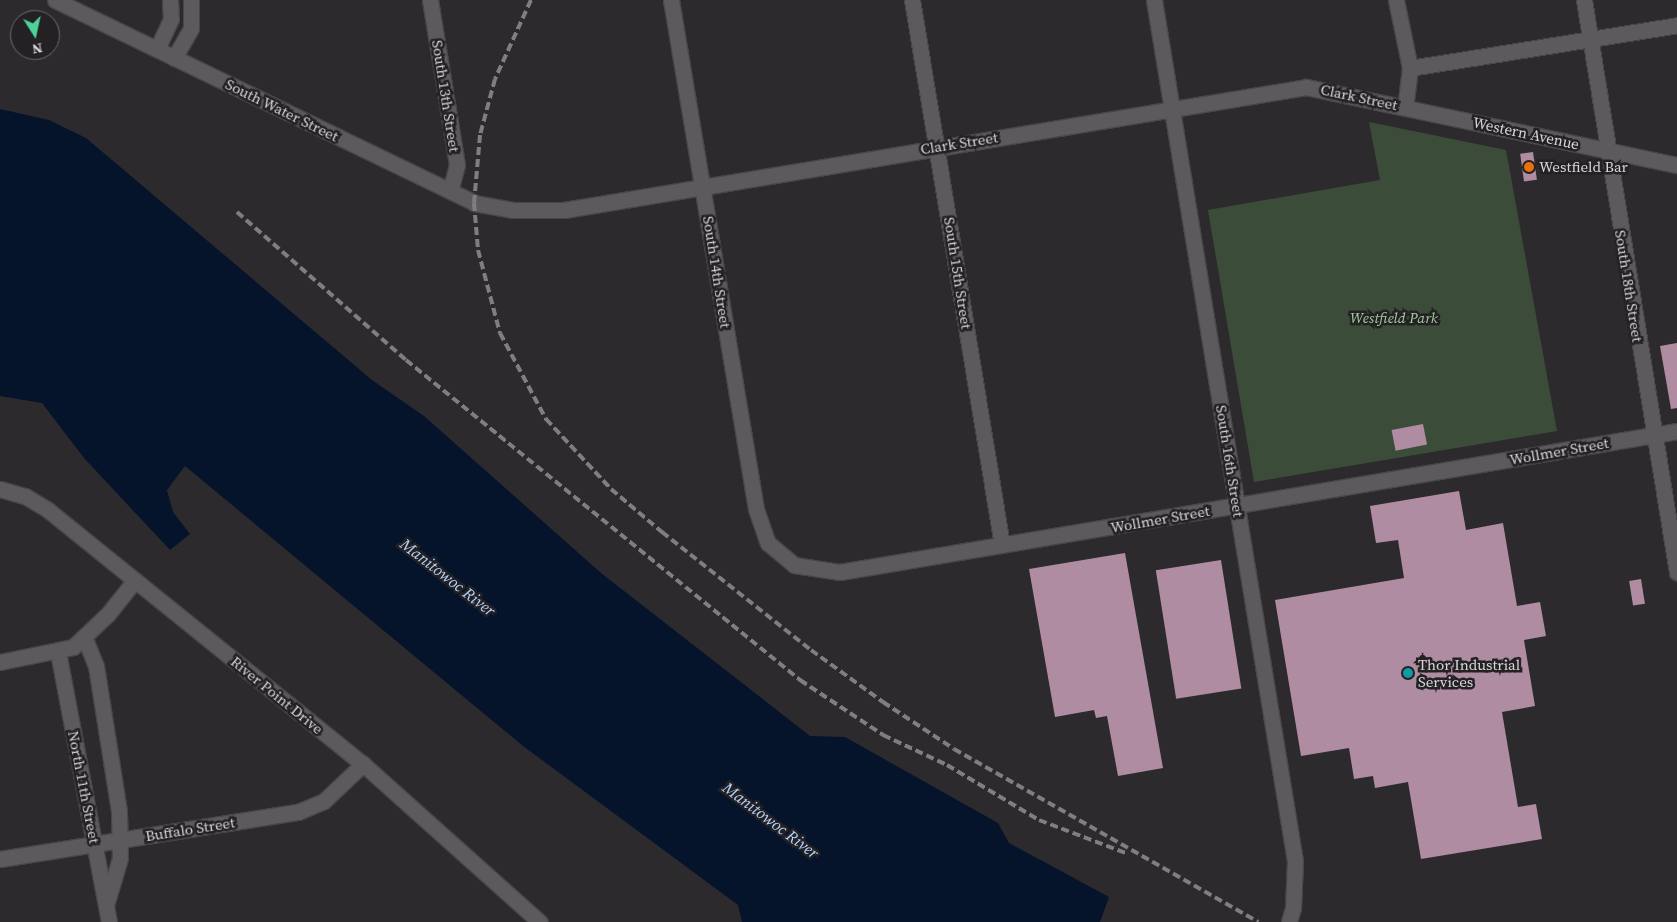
<!DOCTYPE html>
<html>
<head>
<meta charset="utf-8">
<style>
  body { margin:0 }
  #map { position:relative; width:1677px; height:922px; overflow:hidden; background:#2d2a2e; font-family:"Source Serif 4",serif }
  div>[style] { position:absolute }
  .green>* { inset:0; background:#3b4d39 }
  .water>* { inset:0; background:#05132b }
  .building>* { inset:0; background:#af8ca1; transform-origin:0 0 }
  .roads { filter:drop-shadow(1px 0 #484648) drop-shadow(-1px 0 #484648) drop-shadow(0 1px #484648) drop-shadow(0 -1px #484648) }
  .minor>* { height:15px; margin:-7.5px; padding:0 7.5px; transform-origin:7.5px; border-radius:7.5px; background:#5d5a5d }
  .rail>* { height:4px; margin-top:-2px; transform-origin:0; background:repeating-linear-gradient(90deg,#817e81 0 8px,transparent 0 12px) }
  .dots>* { width:14px; height:14px; translate:-50% -50%; box-sizing:border-box; border:2px solid #232124; border-radius:50% }
  span { translate:-50% -50%; white-space:nowrap; text-align:center; line-height:1.15; -webkit-text-stroke:5px #232124; paint-order:stroke }
  .street-label { font-size:15px; color:#d8d6d8 }
  .poi-label { font-size:15px; color:#d8d6d8 }
  .left { translate:0 -50%; text-align:left }
  .park-label { font-size:15px; color:#a2cd9c; font-style:italic }
  .water-label { font-size:16px; color:#b7d3fd; font-style:italic }
  .north { position:absolute; left:10px; top:10px; width:50px; height:50px; box-sizing:border-box; background:#232124; border:1px solid #6b696c; border-radius:50%; rotate:170deg; font-size:14px; font-weight:700; line-height:20px; text-align:center; color:#d8d6d8 }
  .north::after { content:''; display:block; margin:auto; width:18px; height:22px; background:#4dd39a; clip-path:polygon(50% 0,100% 100%,50% 72%,0 100%) }
</style>
</head>
<body>
<div id="map">
  <div class="green">
    <i style="clip-path:polygon(1369px 122px,1506px 150px,1557px 431px,1254px 482px,1208px 210px,1380px 180px)"></i>
  </div>
  <div class="water">
    <i style="clip-path:polygon(0 109px,49px 120px,86px 138px,372px 380px,424px 416px,601px 573px,810px 736px,845px 737px,998px 823px,1009px 843px,1109px 897px,1100px 922px,742px 922px,738px 905px,523px 746px,185px 466px,167px 490px,173px 512px,190px 534px,170px 550px,84px 458px,42px 403px,0 396px)"></i>
  </div>
  <div class="building">
    <i style="left:1533px;top:152px;width:28px;height:13px;rotate:82deg"></i>
    <i style="clip-path:polygon(1677px 343px,1677px 408px,1671px 409px,1660px 346px)"></i>
    <i style="left:1423px;top:424px;width:21px;height:32px;rotate:79deg"></i>
    <i style="clip-path:polygon(1459px 491px,1466px 530px,1503px 523px,1517px 606px,1540px 602px,1546px 636px,1524px 640px,1535px 706px,1502px 712px,1518px 807px,1536px 804px,1542px 839px,1421px 859px,1408px 782px,1375px 788px,1373px 776px,1354px 779px,1349px 748px,1301px 756px,1275px 600px,1404px 578px,1398px 540px,1376px 543px,1370px 506px)"></i>
    <i style="clip-path:polygon(1125px 553px,1163px 768px,1118px 776px,1107px 716px,1096px 718px,1094px 710px,1055px 717px,1029px 569px)"></i>
    <i style="left:1221px;top:560px;width:130px;height:66px;rotate:81deg"></i>
    <i style="left:1641px;top:579px;width:25px;height:12px;rotate:81deg"></i>
  </div>
  <div class="roads">
    <div class="minor">
      <i style="left:55px;top:0;width:466px;rotate:25.8deg"></i>
      <i style="left:474px;top:203px;width:39px;rotate:10deg"></i>
      <i style="left:512px;top:210px;width:52px"></i>
      <i style="left:564px;top:210px;width:752px;rotate:-9.41deg"></i>
      <i style="left:1306px;top:87px;width:379px;rotate:11.9deg"></i>
      <i style="left:430px;top:0;width:167px;rotate:80.7deg"></i>
      <i style="left:457px;top:165px;width:27px;rotate:105deg"></i>
      <i style="left:671px;top:0;width:516px;rotate:80.52deg"></i>
      <i style="left:756px;top:509px;width:36px;rotate:71deg"></i>
      <i style="left:768px;top:543px;width:34px;rotate:40deg"></i>
      <i style="left:794px;top:565px;width:47px;rotate:8.7deg"></i>
      <i style="left:840px;top:572px;width:849px;rotate:-9.56deg"></i>
      <i style="left:912px;top:0;width:552px;rotate:80.62deg"></i>
      <i style="left:1154px;top:0;width:872px;rotate:80.7deg"></i>
      <i style="left:1295px;top:861px;width:47px;rotate:92.4deg"></i>
      <i style="left:1293px;top:908px;width:15px;rotate:106deg"></i>
      <i style="left:1396px;top:0;width:69px;rotate:78.4deg"></i>
      <i style="left:1410px;top:68px;width:39px;rotate:97deg"></i>
      <i style="left:1584px;top:0;width:580px;rotate:80.77deg"></i>
      <i style="left:157px;top:49px;width:33px;rotate:-65deg"></i>
      <i style="left:171px;top:19px;width:19px;rotate:-93deg"></i>
      <i style="left:174px;top:58px;width:34px;rotate:-60deg"></i>
      <i style="left:191px;top:28px;width:28px;rotate:-90deg"></i>
      <i style="left:1410px;top:68px;width:270px;rotate:-9.1deg"></i>
      <i style="left:0;top:489px;width:26px;rotate:16deg"></i>
      <i style="left:25px;top:496px;width:27px;rotate:31deg"></i>
      <i style="left:48px;top:510px;width:405px;rotate:38.9deg"></i>
      <i style="left:363px;top:764px;width:237px;rotate:41.8deg"></i>
      <i style="left:85px;top:639px;width:29px;rotate:68deg"></i>
      <i style="left:96px;top:666px;width:148px;rotate:81deg"></i>
      <i style="left:119px;top:812px;width:46px;rotate:88.8deg"></i>
      <i style="left:120px;top:858px;width:46px;rotate:106.5deg"></i>
      <i style="left:58px;top:652px;width:275px;rotate:79.3deg"></i>
      <i style="left:0;top:662px;width:75px;rotate:-11.6deg"></i>
      <i style="left:73px;top:647px;width:48px;rotate:-43.3deg"></i>
      <i style="left:108px;top:614px;width:43px;rotate:-51.5deg"></i>
      <i style="left:0;top:859px;width:302px;rotate:-9deg"></i>
      <i style="left:298px;top:812px;width:28px;rotate:-23deg"></i>
      <i style="left:324px;top:801px;width:54px;rotate:-43.5deg"></i>
    </div>
  </div>
  <div class="rail">
    <i style="left:531px;top:0;width:87px;rotate:114.5deg"></i>
    <i style="left:495px;top:79px;width:58px;rotate:105deg"></i>
    <i style="left:480px;top:135px;width:68px;rotate:95deg"></i>
    <i style="left:474px;top:203px;width:47px;rotate:85.1deg"></i>
    <i style="left:478px;top:250px;width:86px;rotate:75.2deg"></i>
    <i style="left:500px;top:333px;width:98px;rotate:61.9deg"></i>
    <i style="left:546px;top:419px;width:96px;rotate:47.1deg"></i>
    <i style="left:611px;top:489px;width:67px;rotate:40.1deg"></i>
    <i style="left:662px;top:532px;width:190px;rotate:38.4deg"></i>
    <i style="left:811px;top:650px;width:89px;rotate:35.8deg"></i>
    <i style="left:883px;top:702px;width:85px;rotate:33.5deg"></i>
    <i style="left:954px;top:749px;width:350px;rotate:29.6deg"></i>
    <i style="left:237px;top:212px;width:225px;rotate:41.2deg"></i>
    <i style="left:406px;top:360px;width:508px;rotate:39.08deg"></i>
    <i style="left:800px;top:680px;width:100px;rotate:33.5deg"></i>
    <i style="left:883px;top:735px;width:71px;rotate:25.1deg"></i>
    <i style="left:947px;top:765px;width:107px;rotate:30.9deg"></i>
    <i style="left:1039px;top:820px;width:93px;rotate:20.8deg"></i>
  </div>
  <div class="dots">
    <i style="left:1529px;top:167px;background:#e8710a"></i>
    <i style="left:1408px;top:673px;background:#0f9aa8"></i>
  </div>
  <div class="street-label">
    <span style="left:446px;top:96px;rotate:81deg">South 13th Street</span>
    <span style="left:1359px;top:97px;rotate:12deg">Clark Street</span>
    <span style="left:282px;top:110px;rotate:26deg">South Water Street</span>
    <span style="left:1526px;top:133px;rotate:12deg">Western Avenue</span>
    <span style="left:959px;top:143px;rotate:-9deg">Clark Street</span>
    <span style="left:717px;top:272px;rotate:81deg">South 14th Street</span>
    <span style="left:958px;top:273px;rotate:81deg">South 15th Street</span>
    <span style="left:1629px;top:286px;rotate:81deg">South 18th Street</span>
    <span style="left:1559px;top:451px;rotate:-10deg">Wollmer Street</span>
    <span style="left:1230px;top:461px;rotate:81deg">South 16th Street</span>
    <span style="left:1160px;top:519px;rotate:-10deg">Wollmer Street</span>
    <span style="left:277px;top:695px;rotate:39deg">River Point Drive</span>
    <span style="left:84px;top:787px;rotate:79deg">North 11th Street</span>
    <span style="left:190px;top:829px;rotate:-9deg">Buffalo Street</span>
  </div>
  <div class="poi-label">
    <span class="left" style="left:1539px;top:167px">Westfield Bar</span>
    <span class="left" style="left:1418px;top:673px">Thor Industrial<br>Services</span>
  </div>
  <div class="park-label">
    <span style="left:1394px;top:318px">Westfield Park</span>
  </div>
  <div class="water-label">
    <span style="left:448px;top:577px;rotate:38deg">Manitowoc River</span>
    <span style="left:771px;top:820px;rotate:37deg">Manitowoc River</span>
  </div>
  <div class="north">N</div>
</div>
</body>
</html>
